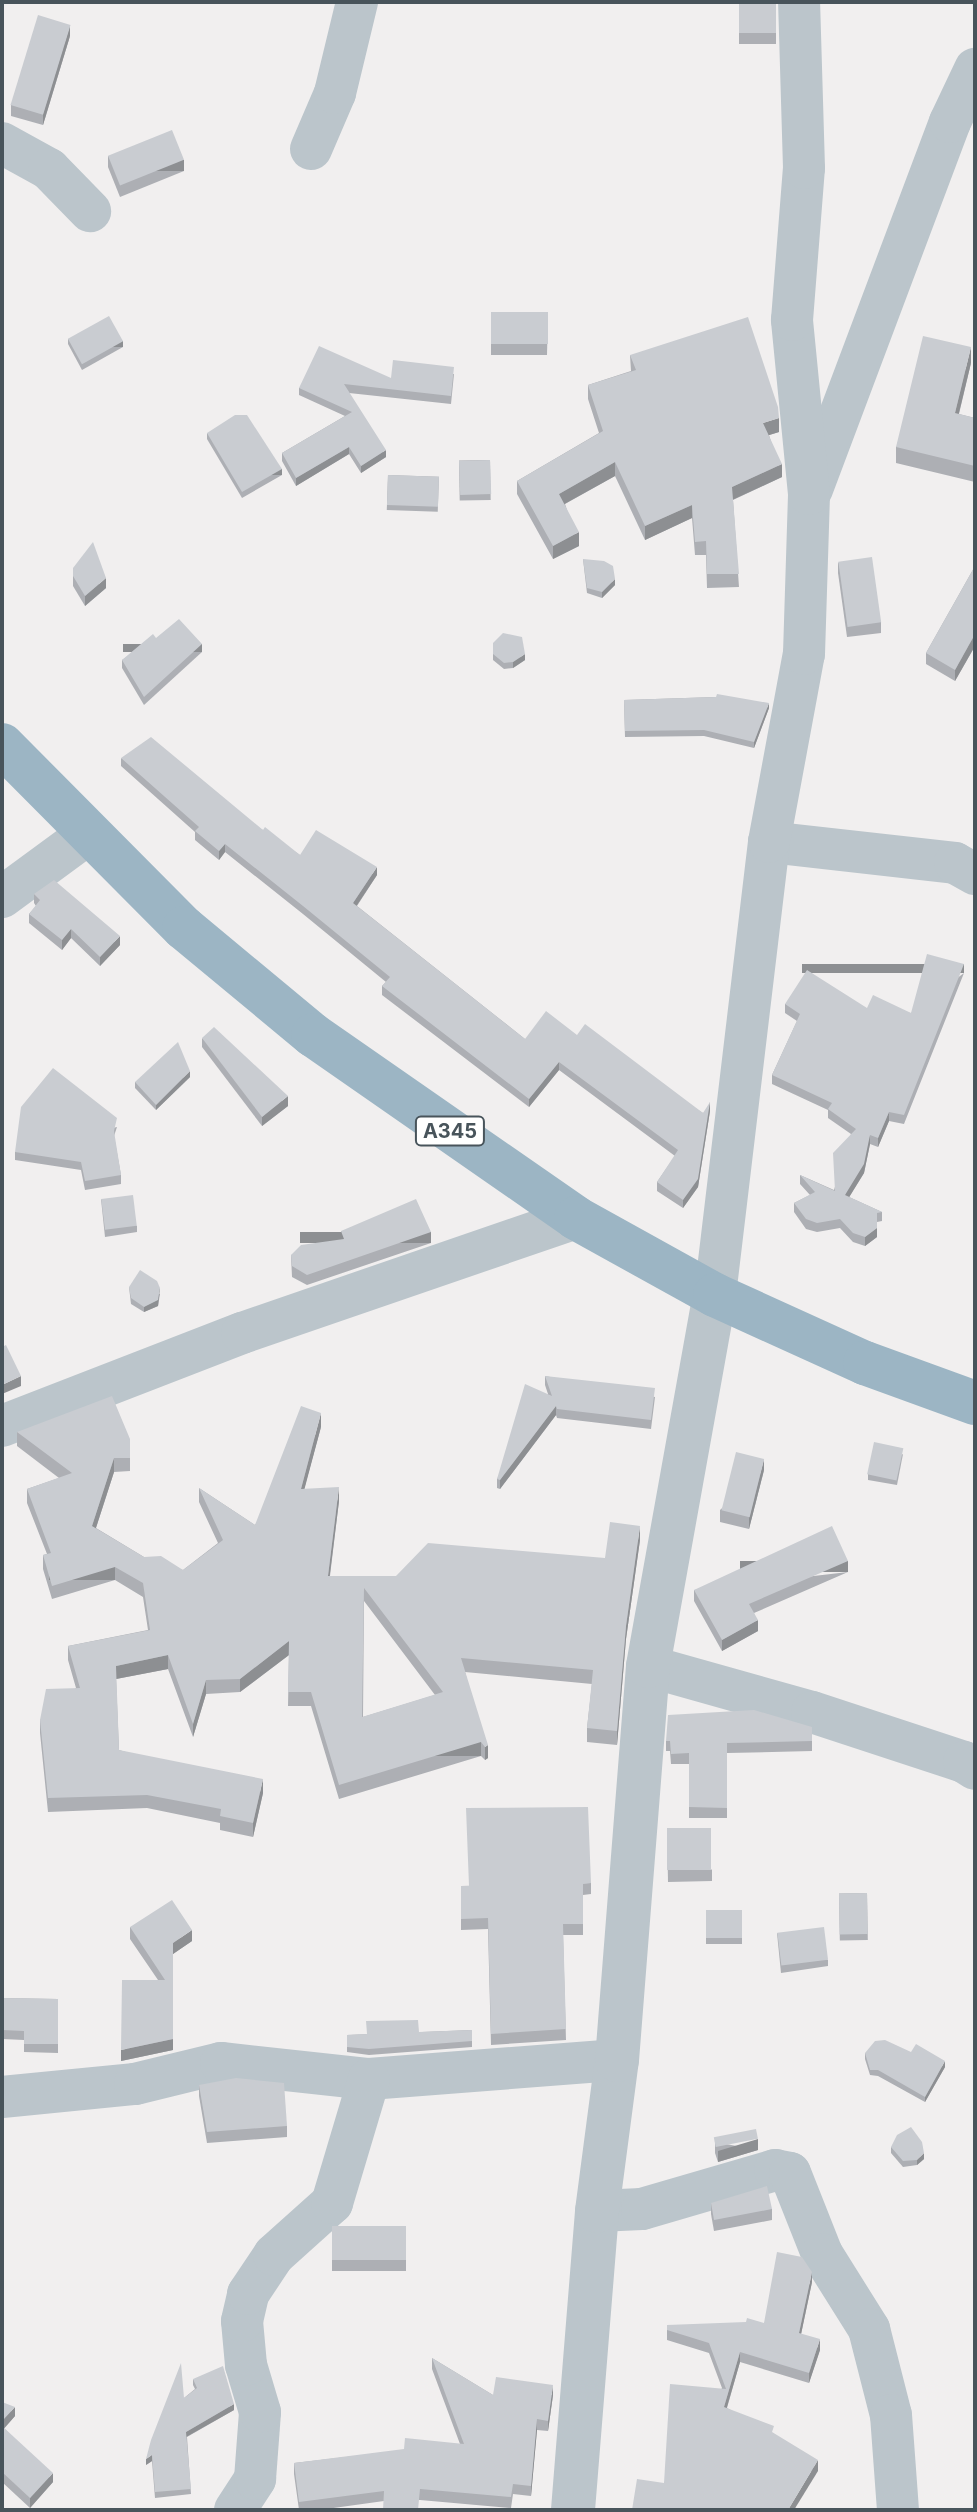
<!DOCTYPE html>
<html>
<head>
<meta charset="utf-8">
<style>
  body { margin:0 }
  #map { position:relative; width:977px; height:2512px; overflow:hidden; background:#f1efef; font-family:Inter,sans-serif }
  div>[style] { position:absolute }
  .minor>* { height:42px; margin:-21px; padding:0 21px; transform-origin:21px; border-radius:21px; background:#bbc5cb }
  .tertiary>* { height:44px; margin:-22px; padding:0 22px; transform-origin:22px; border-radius:22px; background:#bbc5cb }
  .trunk>* { height:44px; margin:-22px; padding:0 22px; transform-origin:22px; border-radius:22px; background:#9cb5c4 }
  .wall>* { inset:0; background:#adafb4; transform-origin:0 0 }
  .shaded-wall>* { inset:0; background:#8d8f92; transform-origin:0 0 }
  .building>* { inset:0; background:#c9ccd1; transform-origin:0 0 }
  span { translate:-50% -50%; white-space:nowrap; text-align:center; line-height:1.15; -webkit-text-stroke:6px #fff; paint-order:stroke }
  .shield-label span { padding:2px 6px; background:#fff; border:2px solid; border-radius:6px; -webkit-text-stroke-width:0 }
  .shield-label { font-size:20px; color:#48545b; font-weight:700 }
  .frame { position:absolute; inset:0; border:4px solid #48545b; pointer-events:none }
</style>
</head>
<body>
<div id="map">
  <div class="minor">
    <i style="left:2px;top:143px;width:54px;rotate:29deg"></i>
    <i style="left:49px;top:169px;width:59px;rotate:45.7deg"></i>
    <i style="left:311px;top:149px;width:61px;rotate:-66.8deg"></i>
    <i style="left:335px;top:93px;width:94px;rotate:-76.4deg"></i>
    <i style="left:812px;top:489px;width:392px;rotate:-69.4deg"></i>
    <i style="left:950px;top:122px;width:59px;rotate:-64.7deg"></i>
    <i style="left:769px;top:842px;width:187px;rotate:6.4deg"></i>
    <i style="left:955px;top:863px;width:23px;rotate:29deg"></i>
    <i style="left:2px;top:897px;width:108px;rotate:-36.3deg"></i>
    <i style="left:715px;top:1295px;width:456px;rotate:-83.2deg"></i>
    <i style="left:769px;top:842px;width:191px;rotate:-79.5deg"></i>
    <i style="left:804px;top:654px;width:160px;rotate:-88.2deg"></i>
    <i style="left:809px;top:494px;width:175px;rotate:-95.6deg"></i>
    <i style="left:792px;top:320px;width:152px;rotate:-85.5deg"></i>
    <i style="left:804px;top:168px;width:166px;rotate:-91.7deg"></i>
    <i style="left:2px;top:1426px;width:257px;rotate:-21.2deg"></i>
    <i style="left:242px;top:1333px;width:353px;rotate:-19deg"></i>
    <i style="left:648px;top:1666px;width:170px;rotate:15.7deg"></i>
    <i style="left:812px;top:1712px;width:160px;rotate:18.2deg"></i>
    <i style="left:964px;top:1762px;width:13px;rotate:32deg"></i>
    <i style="left:2px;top:2097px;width:134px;rotate:-5.6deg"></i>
    <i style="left:135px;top:2084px;width:89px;rotate:-13.7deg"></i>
    <i style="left:221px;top:2063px;width:149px;rotate:6.2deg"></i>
    <i style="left:369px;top:2079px;width:249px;rotate:-4.4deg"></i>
    <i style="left:597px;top:2211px;width:45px;rotate:-2.5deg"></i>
    <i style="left:642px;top:2209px;width:139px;rotate:-16.3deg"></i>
    <i style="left:775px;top:2170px;width:15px;rotate:11deg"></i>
    <i style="left:790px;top:2173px;width:87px;rotate:68.4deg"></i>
    <i style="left:822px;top:2254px;width:89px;rotate:57.9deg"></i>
    <i style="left:869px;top:2329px;width:89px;rotate:75.7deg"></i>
    <i style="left:891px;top:2415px;width:95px;rotate:85.8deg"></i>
    <i style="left:235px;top:2510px;width:37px;rotate:-57deg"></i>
    <i style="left:255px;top:2479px;width:67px;rotate:-85.7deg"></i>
    <i style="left:260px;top:2412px;width:49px;rotate:-106.6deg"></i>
    <i style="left:246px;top:2365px;width:44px;rotate:-95.2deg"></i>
    <i style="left:242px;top:2321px;width:28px;rotate:-77deg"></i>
    <i style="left:248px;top:2294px;width:47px;rotate:-56.3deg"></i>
    <i style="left:274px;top:2255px;width:78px;rotate:-41.9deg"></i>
    <i style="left:332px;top:2203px;width:129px;rotate:-73.4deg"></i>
  </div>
  <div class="tertiary">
    <i style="left:573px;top:2510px;width:300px;rotate:-85.4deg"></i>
    <i style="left:597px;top:2211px;width:152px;rotate:-82.5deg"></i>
    <i style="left:617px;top:2060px;width:395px;rotate:-85.5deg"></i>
    <i style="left:648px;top:1666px;width:377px;rotate:-79.8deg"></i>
  </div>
  <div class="trunk">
    <i style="left:2px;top:745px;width:258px;rotate:45.2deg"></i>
    <i style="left:184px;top:928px;width:168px;rotate:39.7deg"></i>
    <i style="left:313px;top:1035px;width:320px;rotate:34.8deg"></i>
    <i style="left:576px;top:1218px;width:159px;rotate:29deg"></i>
    <i style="left:715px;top:1295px;width:165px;rotate:24.4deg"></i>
    <i style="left:865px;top:1363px;width:117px;rotate:20deg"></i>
  </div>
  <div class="wall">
    <i style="left:739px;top:2px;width:37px;height:42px"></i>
    <i style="clip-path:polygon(70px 36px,43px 125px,11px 116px,11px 105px)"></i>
    <i style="clip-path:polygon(108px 156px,184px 171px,120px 197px,108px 167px)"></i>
    <i style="clip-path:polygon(548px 312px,547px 355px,491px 355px,491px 344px)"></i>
    <i style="clip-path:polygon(68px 339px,123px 347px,82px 370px,68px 344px)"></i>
    <i style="clip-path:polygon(630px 355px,779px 432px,769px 435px,782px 477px,733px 500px,739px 587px,707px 588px,706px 555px,695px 555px,692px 518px,645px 540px,615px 476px,565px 504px,579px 546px,553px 559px,517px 494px,517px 481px,599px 433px,588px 399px,588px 385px,631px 371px)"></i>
    <i style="clip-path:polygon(971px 363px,959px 414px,975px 418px,975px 482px,896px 463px,896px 447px)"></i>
    <i style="clip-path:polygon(454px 374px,451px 404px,349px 393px,386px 457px,361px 473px,349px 454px,296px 486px,282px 461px,282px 453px,345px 416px,299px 395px,299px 388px,391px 378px)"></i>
    <i style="clip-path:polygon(207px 433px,282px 475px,242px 498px,207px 439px)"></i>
    <i style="left:490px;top:460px;width:40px;height:31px;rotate:89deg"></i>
    <i style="left:388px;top:475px;width:51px;height:35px;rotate:2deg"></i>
    <i style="clip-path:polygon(583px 559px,615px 585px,602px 598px,587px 593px)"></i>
    <i style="clip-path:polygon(838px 562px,881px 622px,881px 633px,847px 637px,838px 573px)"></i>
    <i style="clip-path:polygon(975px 566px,975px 646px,955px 681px,926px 664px,926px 653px)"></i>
    <i style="clip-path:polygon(73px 568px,106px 588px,85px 606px,73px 586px)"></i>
    <i style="clip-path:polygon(156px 638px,202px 652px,144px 705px,122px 668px,122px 660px)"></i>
    <i style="clip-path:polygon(493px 643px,525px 660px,513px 668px,504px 669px,493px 660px)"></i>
    <i style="clip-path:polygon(716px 697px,769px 708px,754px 748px,704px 736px,625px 737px,624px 700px)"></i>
    <i style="clip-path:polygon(121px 758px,263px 830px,300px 855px,377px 875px,357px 906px,525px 1039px,577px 1035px,703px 1113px,710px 1111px,698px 1187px,683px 1208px,657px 1191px,657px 1182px,675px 1156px,559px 1070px,529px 1107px,382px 995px,382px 986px,386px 982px,303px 914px,225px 852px,219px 860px,195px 840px,195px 832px,121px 766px)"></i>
    <i style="clip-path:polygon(34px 894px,120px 945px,100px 966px,71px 938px,62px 950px,29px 923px,29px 914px,36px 906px,34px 903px)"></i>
    <i style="clip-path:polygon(964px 973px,904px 1124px,889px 1121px,878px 1147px,870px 1144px,864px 1173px,849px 1197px,882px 1212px,882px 1221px,877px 1222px,877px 1237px,865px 1246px,853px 1242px,840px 1228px,817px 1232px,806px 1229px,794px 1212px,794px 1203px,810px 1195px,800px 1184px,800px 1175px,834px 1190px,851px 1134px,828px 1118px,828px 1110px,772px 1084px,772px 1075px,797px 1021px,785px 1013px,785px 1004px,867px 1008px,911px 1013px)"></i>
    <i style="clip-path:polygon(202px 1038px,288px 1106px,262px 1126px,202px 1047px)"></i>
    <i style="clip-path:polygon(190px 1077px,156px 1110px,135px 1088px,135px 1082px)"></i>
    <i style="clip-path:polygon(117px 1127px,114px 1136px,121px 1175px,121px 1184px,85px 1190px,81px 1170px,15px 1160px,15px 1152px)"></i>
    <i style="clip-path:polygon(101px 1199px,137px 1226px,137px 1232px,105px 1237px)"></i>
    <i style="clip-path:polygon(341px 1231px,431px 1243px,307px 1285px,292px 1277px,291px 1255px,341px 1240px)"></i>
    <i style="clip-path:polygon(129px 1287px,160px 1294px,158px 1306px,144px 1312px,131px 1304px)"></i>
    <i style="clip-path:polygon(545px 1376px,655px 1397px,651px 1429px,557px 1418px,556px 1415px,500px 1489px,497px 1488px,497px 1479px,548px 1394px,545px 1385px)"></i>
    <i style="clip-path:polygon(evenodd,321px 1427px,304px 1489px,339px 1501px,330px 1576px,396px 1576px,605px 1558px,640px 1540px,626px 1639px,617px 1745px,587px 1742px,587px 1728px,592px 1684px,465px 1672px,488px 1758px,485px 1760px,481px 1756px,339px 1799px,311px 1706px,288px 1706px,289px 1655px,240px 1692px,206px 1694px,193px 1737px,168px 1669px,116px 1679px,119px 1750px,263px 1793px,253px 1837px,220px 1830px,220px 1823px,147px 1808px,48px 1812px,40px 1733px,40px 1720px,76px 1688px,68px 1660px,68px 1646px,148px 1630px,143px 1597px,115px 1580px,52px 1599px,43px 1569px,43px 1555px,47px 1554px,27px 1503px,27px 1489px,59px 1478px,17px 1446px,17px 1432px,130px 1439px,130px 1471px,114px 1472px,96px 1528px,144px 1557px,183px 1570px,218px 1543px,199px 1502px,199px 1488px,255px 1525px,321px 1427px,364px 1601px,435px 1695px,363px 1717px,364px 1601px)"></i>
    <i style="clip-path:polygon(903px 1454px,897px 1485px,868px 1480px,868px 1474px)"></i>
    <i style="clip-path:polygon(764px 1470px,749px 1529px,720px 1522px,720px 1510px)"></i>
    <i style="clip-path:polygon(848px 1572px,754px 1613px,758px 1631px,722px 1651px,694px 1601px,694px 1590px)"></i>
    <i style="clip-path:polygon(812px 1727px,812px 1751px,727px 1753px,727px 1818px,689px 1818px,689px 1764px,671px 1764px,670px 1751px,666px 1751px,666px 1741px)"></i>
    <i style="clip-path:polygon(667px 1828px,712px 1870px,712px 1881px,668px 1882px)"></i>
    <i style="clip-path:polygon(591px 1883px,591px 1894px,583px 1895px,583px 1935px,563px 1935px,566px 2040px,491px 2045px,488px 1929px,461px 1930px,461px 1886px)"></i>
    <i style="left:867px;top:1893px;width:47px;height:28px;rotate:89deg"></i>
    <i style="left:706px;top:1910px;width:36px;height:34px"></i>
    <i style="clip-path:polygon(130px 1927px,192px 1941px,173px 1954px,173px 2050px,121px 2061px,158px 1980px,130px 1939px)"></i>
    <i style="clip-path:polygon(777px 1933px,828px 1960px,828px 1966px,781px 1973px)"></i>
    <i style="clip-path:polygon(2px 1998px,58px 1999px,58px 2053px,24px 2052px,24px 2040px,2px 2039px)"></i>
    <i style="clip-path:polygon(472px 2030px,472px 2047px,369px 2055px,347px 2052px,347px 2035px)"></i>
    <i style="clip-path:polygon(865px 2053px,945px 2067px,925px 2102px,878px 2076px,870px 2075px,865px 2059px)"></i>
    <i style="clip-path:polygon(199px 2085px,287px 2126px,287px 2137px,207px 2143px,199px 2096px)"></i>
    <i style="clip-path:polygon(715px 2142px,758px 2150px,718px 2162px,715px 2153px)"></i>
    <i style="clip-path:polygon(891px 2147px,924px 2159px,917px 2165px,903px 2167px,891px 2153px)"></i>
    <i style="clip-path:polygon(711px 2203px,772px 2209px,772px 2220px,714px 2231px,711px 2214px)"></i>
    <i style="left:406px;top:2226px;width:45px;height:74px;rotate:90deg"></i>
    <i style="clip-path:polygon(812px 2282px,801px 2334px,820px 2350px,809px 2383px,740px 2362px,727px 2408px,774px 2434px,818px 2471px,664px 2483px,722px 2388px,709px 2353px,667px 2340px,667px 2330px,764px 2323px)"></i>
    <i style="clip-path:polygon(432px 2358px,493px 2395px,553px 2395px,548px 2431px,537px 2430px,531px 2496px,513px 2494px,511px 2508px,420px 2500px,384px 2501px,319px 2510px,299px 2510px,294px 2474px,294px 2463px,460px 2444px,432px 2369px)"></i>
    <i style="clip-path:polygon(193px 2379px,234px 2410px,187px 2437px,191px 2494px,155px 2498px,152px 2461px,146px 2465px,184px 2398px,195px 2389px,193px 2385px)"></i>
    <i style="clip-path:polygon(2px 2402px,15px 2416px,4px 2428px,53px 2482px,30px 2508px,2px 2482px)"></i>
  </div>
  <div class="shaded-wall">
    <i style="clip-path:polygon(70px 25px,70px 36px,43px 125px,43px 114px)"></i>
    <i style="left:184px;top:160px;width:11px;height:69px;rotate:90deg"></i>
    <i style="left:123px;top:341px;width:6px;height:47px;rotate:90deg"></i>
    <i style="clip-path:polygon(971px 347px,971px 363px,955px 429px,955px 413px)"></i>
    <i style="clip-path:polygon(779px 418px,779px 432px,763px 437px,763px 423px)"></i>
    <i style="clip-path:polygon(349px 447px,349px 454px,296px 486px,296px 478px)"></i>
    <i style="clip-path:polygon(386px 450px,386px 457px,361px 473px,361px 466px)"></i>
    <i style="clip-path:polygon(615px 462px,615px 476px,559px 507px,559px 494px)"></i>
    <i style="clip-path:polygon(782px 464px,782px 477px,732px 500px,732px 487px)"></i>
    <i style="left:282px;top:469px;width:6px;height:46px;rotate:90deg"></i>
    <i style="clip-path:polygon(692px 505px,692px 518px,645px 540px,645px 526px)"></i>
    <i style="clip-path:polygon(579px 532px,579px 546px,553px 559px,553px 546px)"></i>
    <i style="clip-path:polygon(106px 578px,106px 588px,85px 606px,85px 596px)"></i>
    <i style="clip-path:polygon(615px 579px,615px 585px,602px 598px,602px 592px)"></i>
    <i style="clip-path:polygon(975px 634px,975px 646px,955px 681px,955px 670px)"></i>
    <i style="left:202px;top:644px;width:8px;height:79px;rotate:90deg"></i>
    <i style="clip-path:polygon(525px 654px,525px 660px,513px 668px,513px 662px)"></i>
    <i style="clip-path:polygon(769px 703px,769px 708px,754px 748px,754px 742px)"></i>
    <i style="clip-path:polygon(225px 844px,225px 852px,219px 860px,219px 851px)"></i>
    <i style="clip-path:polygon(377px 867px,377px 875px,353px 911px,353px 903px)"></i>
    <i style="clip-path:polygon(71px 929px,71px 938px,62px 950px,62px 940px)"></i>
    <i style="clip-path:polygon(120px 936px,120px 945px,100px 966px,100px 957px)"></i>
    <i style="left:964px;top:964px;width:9px;height:162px;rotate:90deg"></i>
    <i style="clip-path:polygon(559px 1062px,559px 1070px,529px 1107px,529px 1099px)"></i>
    <i style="clip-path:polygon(190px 1071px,190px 1077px,156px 1110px,156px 1105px)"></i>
    <i style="clip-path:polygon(288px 1096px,288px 1106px,262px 1126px,262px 1117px)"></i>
    <i style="clip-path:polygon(710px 1102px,710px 1111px,698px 1187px,683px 1208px,683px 1200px)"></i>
    <i style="clip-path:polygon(889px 1112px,889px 1121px,878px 1147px,878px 1138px)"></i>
    <i style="clip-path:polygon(870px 1135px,870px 1144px,864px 1173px,845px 1204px,845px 1195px)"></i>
    <i style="clip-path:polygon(877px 1228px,877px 1237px,865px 1246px,865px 1237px)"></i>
    <i style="left:431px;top:1232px;width:11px;height:131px;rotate:90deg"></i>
    <i style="clip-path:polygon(160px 1288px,158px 1306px,144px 1312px,144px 1307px)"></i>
    <i style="clip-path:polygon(21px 1376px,21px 1386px,2px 1394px,2px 1385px)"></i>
    <i style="clip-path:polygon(556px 1406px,556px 1415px,500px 1489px,500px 1480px)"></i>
    <i style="clip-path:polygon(321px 1413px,321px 1427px,301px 1502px,301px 1489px)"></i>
    <i style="clip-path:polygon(114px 1458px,114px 1472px,92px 1540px,92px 1526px)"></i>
    <i style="clip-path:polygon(764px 1459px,764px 1470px,749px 1529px,749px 1518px)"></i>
    <i style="clip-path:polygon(339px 1487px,339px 1501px,328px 1589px,328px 1576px)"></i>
    <i style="clip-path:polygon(640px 1526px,640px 1540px,626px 1639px,617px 1745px,617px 1731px,626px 1626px)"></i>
    <i style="left:848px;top:1561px;width:11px;height:108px;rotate:90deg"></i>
    <i style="left:115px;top:1567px;width:13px;height:66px;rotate:90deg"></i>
    <i style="clip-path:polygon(758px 1620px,758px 1631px,722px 1651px,722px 1640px)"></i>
    <i style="clip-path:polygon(289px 1641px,289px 1655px,240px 1692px,240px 1679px)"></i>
    <i style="clip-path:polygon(168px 1655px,168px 1669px,116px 1679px,116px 1666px)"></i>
    <i style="clip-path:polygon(206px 1680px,206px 1694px,193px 1737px,193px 1724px)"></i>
    <i style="left:481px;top:1742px;width:14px;height:148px;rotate:90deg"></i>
    <i style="clip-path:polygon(488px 1745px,488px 1758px,485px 1760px,485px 1747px)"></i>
    <i style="clip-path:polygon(263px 1779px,263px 1793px,253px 1837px,253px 1823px)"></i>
    <i style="clip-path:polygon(192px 1930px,192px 1941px,173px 1954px,173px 2050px,121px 2061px,121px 2050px,173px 2039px,173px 1943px)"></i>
    <i style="clip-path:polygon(945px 2061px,945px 2067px,925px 2102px,925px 2097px)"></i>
    <i style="clip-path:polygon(758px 2139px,758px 2150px,718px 2162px,718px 2151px)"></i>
    <i style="clip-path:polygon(924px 2153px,924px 2159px,917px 2165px,917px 2160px)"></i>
    <i style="clip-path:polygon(812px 2272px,812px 2282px,799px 2344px,799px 2333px)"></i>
    <i style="clip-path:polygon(820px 2339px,820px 2350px,809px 2383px,809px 2373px)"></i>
    <i style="clip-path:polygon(740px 2352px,740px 2362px,724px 2417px,724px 2407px)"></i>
    <i style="clip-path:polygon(553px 2385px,553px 2395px,548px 2431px,548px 2421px)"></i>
    <i style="clip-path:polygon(234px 2404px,234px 2410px,186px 2437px,186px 2432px)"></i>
    <i style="clip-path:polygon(15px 2407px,15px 2416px,2px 2431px,2px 2421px)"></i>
    <i style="clip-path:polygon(537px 2419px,537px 2430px,531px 2496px,531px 2486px)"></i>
    <i style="clip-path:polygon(152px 2455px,152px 2461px,146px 2465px,146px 2459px)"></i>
    <i style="clip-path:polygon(818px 2460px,818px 2471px,794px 2510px,788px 2510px)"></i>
    <i style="clip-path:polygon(53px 2473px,53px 2482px,30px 2508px,30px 2498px)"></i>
  </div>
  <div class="building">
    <i style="left:739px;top:2px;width:37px;height:31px"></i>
    <i style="left:38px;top:15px;width:34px;height:94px;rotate:17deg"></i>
    <i style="left:172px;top:130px;width:32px;height:69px;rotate:68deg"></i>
    <i style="left:491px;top:312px;width:57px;height:32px"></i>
    <i style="left:109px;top:316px;width:29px;height:47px;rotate:61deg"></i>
    <i style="clip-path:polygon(748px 317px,778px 407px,779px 418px,763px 423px,782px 464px,732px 487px,739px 574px,707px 574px,706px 541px,695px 542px,692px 505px,645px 526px,615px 462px,559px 494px,579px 532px,553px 546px,517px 481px,603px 431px,588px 385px,636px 370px,630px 355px)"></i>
    <i style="clip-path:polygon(923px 336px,971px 347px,955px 413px,975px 418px,975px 466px,896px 447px)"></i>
    <i style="clip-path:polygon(319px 346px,391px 378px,393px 360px,454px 367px,451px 396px,344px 384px,386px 450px,361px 466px,349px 447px,296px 478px,282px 453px,352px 412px,299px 388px)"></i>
    <i style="clip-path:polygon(235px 415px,247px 415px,282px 469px,242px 492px,207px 433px)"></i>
    <i style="left:490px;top:460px;width:34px;height:31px;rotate:88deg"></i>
    <i style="left:388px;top:475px;width:51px;height:30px;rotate:2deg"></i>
    <i style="clip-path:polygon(93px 542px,106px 578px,85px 596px,73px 576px,73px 568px)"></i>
    <i style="left:872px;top:557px;width:66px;height:34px;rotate:82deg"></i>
    <i style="clip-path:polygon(583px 559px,604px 561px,613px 566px,615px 579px,602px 592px,587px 588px)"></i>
    <i style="clip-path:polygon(975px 566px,975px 634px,955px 670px,926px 653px)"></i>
    <i style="clip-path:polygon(179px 619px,202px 644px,144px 697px,122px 660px,153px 634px,156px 638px)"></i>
    <i style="clip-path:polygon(503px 633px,522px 637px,525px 654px,513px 662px,504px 663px,493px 654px,493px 643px)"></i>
    <i style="clip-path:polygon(717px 694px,769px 703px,754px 742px,704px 730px,625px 731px,624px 700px,716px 697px)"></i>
    <i style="clip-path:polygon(151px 737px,263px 830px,265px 827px,300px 855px,316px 830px,377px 867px,353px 903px,525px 1039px,546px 1011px,577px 1035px,585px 1024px,703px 1113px,710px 1102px,698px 1179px,683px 1200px,657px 1182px,678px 1150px,559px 1062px,529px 1099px,382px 986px,390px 977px,303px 906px,225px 844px,219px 851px,195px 831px,199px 827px,121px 758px)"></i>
    <i style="clip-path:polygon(54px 880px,120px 936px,100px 957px,71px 929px,62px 940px,29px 914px,40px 900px,34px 894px)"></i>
    <i style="clip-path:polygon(927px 954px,964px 964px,904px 1115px,889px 1112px,878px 1138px,870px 1135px,864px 1164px,845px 1195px,882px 1212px,877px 1213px,877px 1228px,865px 1237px,853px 1233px,840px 1219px,817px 1223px,806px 1219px,794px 1203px,815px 1192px,800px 1175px,835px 1191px,833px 1153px,856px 1129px,828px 1109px,832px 1103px,772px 1075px,800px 1014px,785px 1004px,807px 970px,867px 1008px,873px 995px,911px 1013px)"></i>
    <i style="clip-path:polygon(214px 1027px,288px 1096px,262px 1117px,202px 1038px)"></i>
    <i style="clip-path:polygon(178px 1042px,190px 1071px,156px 1105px,135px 1082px)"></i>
    <i style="clip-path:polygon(53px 1068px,117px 1118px,114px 1131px,121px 1175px,85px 1181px,81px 1162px,15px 1152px,21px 1107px)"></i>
    <i style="left:133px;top:1195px;width:31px;height:32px;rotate:83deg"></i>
    <i style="clip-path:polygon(416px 1199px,431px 1232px,307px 1275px,292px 1266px,291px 1255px,301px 1245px,344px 1239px,341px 1231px)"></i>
    <i style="clip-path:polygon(140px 1270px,157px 1281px,160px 1288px,158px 1300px,144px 1307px,131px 1298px,129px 1287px)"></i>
    <i style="clip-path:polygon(6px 1345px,21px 1376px,2px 1385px,2px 1347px)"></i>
    <i style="clip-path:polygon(545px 1376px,655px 1388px,651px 1420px,557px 1409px,556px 1406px,500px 1480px,497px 1479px,525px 1384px,552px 1396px)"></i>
    <i style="clip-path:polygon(evenodd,112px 1396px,130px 1439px,130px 1458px,114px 1458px,92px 1526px,144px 1557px,161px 1556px,183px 1570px,223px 1540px,199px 1488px,255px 1525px,301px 1406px,321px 1413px,301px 1489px,339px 1487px,328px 1576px,396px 1576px,428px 1543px,605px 1558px,610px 1522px,640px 1526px,626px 1626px,617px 1731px,587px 1728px,593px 1670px,461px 1658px,488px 1745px,485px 1747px,481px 1742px,339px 1785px,311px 1692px,288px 1692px,289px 1641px,240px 1679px,206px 1680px,193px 1724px,168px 1655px,116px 1666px,119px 1750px,263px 1779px,253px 1823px,220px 1816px,221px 1809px,147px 1795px,48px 1798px,40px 1720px,46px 1689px,80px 1688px,68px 1646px,150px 1630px,143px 1583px,115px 1567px,52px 1586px,43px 1555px,51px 1553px,27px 1489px,72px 1473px,17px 1432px,112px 1396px,364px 1588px,443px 1692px,362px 1717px,364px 1588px)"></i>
    <i style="left:874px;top:1442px;width:30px;height:33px;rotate:12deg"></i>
    <i style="left:736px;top:1452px;width:29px;height:60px;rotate:14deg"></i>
    <i style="clip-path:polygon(832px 1526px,848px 1561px,749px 1604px,758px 1620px,722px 1640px,694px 1590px)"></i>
    <i style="clip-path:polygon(754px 1710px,812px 1727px,812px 1741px,727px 1743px,727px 1808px,689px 1807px,689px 1753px,671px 1754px,670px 1741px,666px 1741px,668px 1715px)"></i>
    <i style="clip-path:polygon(588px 1807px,591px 1883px,583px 1884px,583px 1924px,563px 1924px,566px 2029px,491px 2034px,488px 1918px,461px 1919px,461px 1886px,469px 1886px,466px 1808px)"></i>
    <i style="left:667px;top:1828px;width:44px;height:42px"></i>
    <i style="left:867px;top:1893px;width:41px;height:28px;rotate:89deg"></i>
    <i style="clip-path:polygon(172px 1900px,192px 1930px,173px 1943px,173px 2039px,121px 2050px,122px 1980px,165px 1980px,130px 1927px)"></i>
    <i style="left:706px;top:1910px;width:36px;height:28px"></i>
    <i style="left:824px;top:1927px;width:33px;height:47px;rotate:83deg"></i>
    <i style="clip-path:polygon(2px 1998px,58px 1999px,58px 2044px,24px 2044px,24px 2031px,2px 2030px)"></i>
    <i style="clip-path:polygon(418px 2020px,419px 2032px,472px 2030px,472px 2041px,369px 2049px,347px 2047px,347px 2035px,367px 2034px,366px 2021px)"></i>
    <i style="clip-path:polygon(885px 2040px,911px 2052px,916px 2044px,945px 2061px,925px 2097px,878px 2070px,870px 2070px,865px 2053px,875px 2041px)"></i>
    <i style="clip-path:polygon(236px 2078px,284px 2083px,287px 2126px,207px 2132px,199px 2085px)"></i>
    <i style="clip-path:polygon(911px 2127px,922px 2142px,924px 2153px,917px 2160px,903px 2161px,891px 2147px,897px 2135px)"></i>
    <i style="left:756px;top:2129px;width:10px;height:43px;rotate:79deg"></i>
    <i style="clip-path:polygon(767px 2186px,772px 2209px,714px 2220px,711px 2203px)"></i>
    <i style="left:406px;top:2226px;width:34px;height:74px;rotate:90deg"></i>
    <i style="clip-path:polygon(777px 2252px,802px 2257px,812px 2272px,799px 2333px,820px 2339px,809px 2373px,740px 2352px,724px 2407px,774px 2426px,772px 2432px,818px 2460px,788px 2510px,632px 2510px,637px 2479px,664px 2483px,670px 2384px,726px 2389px,709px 2343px,667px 2330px,667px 2325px,746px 2322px,747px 2318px,764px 2323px)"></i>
    <i style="clip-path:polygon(432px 2358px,493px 2395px,496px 2377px,553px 2385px,548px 2421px,537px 2419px,531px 2486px,513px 2484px,511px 2497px,420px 2489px,418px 2510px,383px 2510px,384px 2491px,299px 2502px,294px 2463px,404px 2449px,405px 2438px,464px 2444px)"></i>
    <i style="clip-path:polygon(181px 2363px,184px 2398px,197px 2388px,193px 2379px,223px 2366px,234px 2404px,186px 2432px,191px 2489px,155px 2492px,152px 2455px,146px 2459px,151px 2440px)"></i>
    <i style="clip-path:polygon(2px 2402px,15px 2407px,2px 2421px)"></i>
    <i style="clip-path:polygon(2px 2426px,53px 2473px,30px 2498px,2px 2472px)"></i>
  </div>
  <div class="shield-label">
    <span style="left:450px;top:1131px">A345</span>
  </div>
  <div class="frame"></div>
</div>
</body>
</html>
